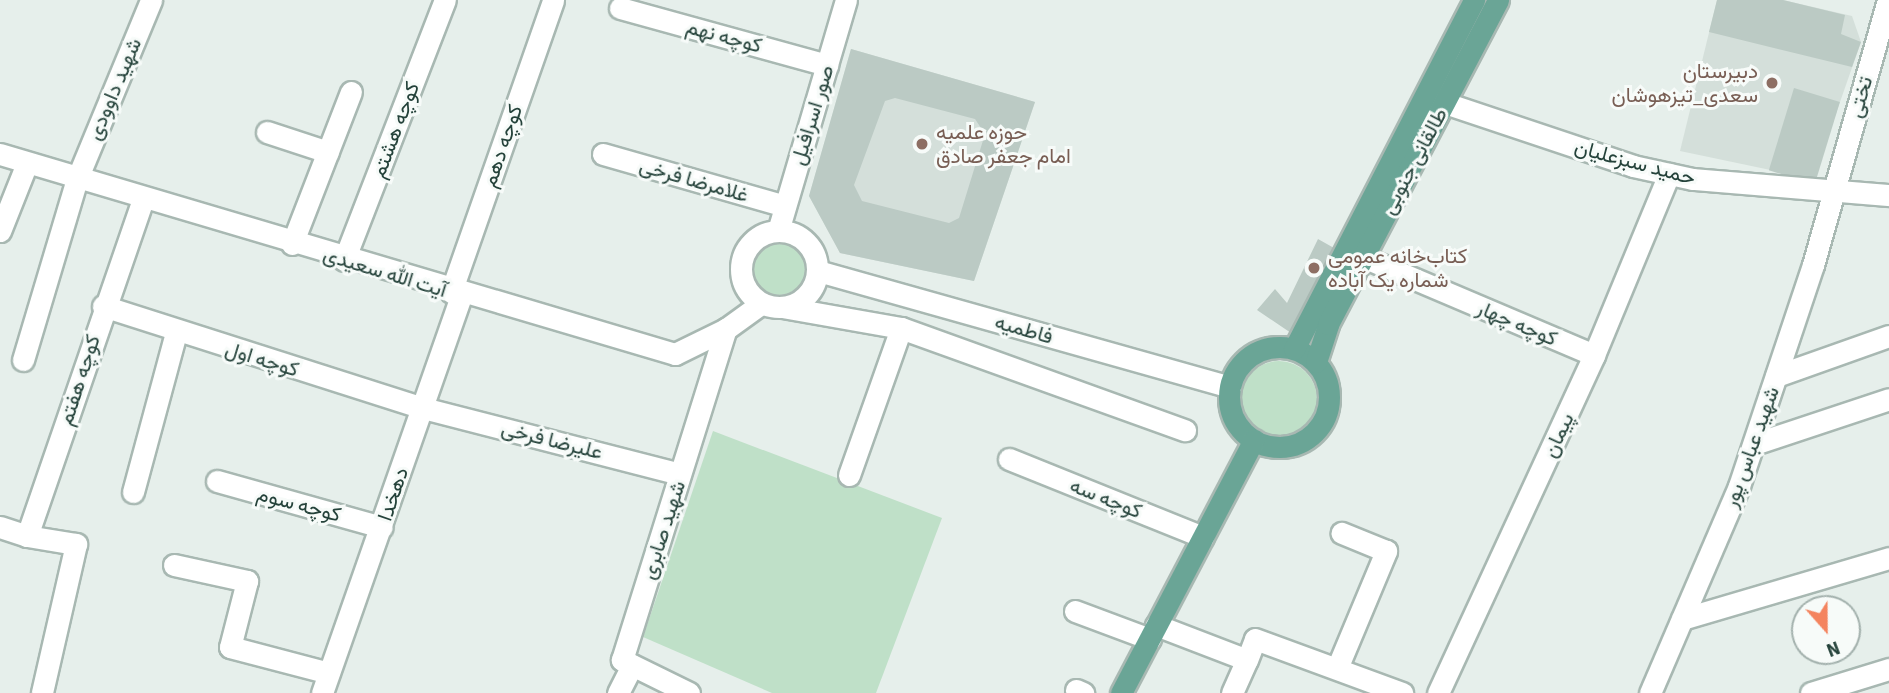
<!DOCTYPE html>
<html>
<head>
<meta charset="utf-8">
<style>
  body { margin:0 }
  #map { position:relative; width:1889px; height:693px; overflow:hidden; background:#e6efeb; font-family:"Source Sans 3",Vazirmatn,sans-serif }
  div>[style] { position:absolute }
  .built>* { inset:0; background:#d4dfda }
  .green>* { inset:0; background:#bfe0c8 }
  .round { border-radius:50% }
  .building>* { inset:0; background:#bbcac4; transform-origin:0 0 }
  .roads { filter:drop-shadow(2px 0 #a8b8b2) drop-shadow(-2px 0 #a8b8b2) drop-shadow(0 2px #a8b8b2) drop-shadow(0 -2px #a8b8b2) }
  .minor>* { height:21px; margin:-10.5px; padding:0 10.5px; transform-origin:10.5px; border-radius:10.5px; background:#fff }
  .minor>.ring { margin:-10.5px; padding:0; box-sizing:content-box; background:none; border:21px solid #fff; border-radius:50% }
  .major>* { height:21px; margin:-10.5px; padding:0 10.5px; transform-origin:10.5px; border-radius:10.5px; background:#6aa596 }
  .major>.ring { margin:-10.5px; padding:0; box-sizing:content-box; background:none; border:21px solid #6aa596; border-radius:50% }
  .dots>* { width:19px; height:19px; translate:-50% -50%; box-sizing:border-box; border:4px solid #f7fbf9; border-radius:50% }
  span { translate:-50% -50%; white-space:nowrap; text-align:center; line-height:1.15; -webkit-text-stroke:6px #f7fbf9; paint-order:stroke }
  .street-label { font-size:21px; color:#24423a }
  .education-label { font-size:21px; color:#785e54 }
  .right { translate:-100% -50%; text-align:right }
  .left { translate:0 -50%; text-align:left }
  .north { position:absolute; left:1791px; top:595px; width:70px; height:70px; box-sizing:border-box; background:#f7fbf9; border:2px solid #a3b1ad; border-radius:50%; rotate:159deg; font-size:19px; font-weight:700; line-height:28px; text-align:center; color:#24423a }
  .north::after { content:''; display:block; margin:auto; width:24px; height:32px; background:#f4845f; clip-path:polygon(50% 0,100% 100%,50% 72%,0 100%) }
</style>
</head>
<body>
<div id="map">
  <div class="built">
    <i style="clip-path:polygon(1717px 0,1783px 0,1852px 16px,1861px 42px,1813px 179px,1680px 151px)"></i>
    <i style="clip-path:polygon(851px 49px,1035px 102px,974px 281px,840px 253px,809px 196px)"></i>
  </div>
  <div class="green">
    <i class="round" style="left:752px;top:241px;width:54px;height:54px"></i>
    <i class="round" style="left:1241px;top:361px;width:76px;height:76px"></i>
    <i style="clip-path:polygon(713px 431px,942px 518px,876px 693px,772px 693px,643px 637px)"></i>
  </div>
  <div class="building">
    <i style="clip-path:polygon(1717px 0,1783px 0,1845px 15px,1841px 34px,1861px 42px,1852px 67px,1709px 32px)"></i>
    <i style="clip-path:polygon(evenodd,851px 49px,1035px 102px,974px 281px,840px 253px,809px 196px,851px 49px,895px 98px,975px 119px,985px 134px,959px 218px,949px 223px,862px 201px,854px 185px,885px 101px,895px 98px)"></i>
    <i style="left:1794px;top:88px;width:48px;height:86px;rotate:17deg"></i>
    <i style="clip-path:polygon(1318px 239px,1334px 248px,1291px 333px,1257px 310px,1275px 289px,1287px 303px)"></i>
  </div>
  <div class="roads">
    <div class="minor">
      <i style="left:620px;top:8px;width:215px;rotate:15.4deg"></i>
      <i style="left:1445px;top:103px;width:198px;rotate:18.5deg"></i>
      <i style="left:1633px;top:166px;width:61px;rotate:12.2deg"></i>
      <i style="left:1693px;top:179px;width:197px;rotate:4.7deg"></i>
      <i style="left:267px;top:132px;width:64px;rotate:18.2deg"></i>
      <i style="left:0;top:154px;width:704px;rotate:16.5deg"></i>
      <i style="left:675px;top:354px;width:57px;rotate:-26.1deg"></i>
      <i style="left:726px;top:329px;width:44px;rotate:-35.8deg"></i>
      <i style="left:603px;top:154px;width:189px;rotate:15.9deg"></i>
      <i style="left:0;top:231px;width:73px;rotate:-68.3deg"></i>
      <i style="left:778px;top:231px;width:241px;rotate:-73.6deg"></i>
      <i class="ring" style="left:741px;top:231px;width:55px;height:55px"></i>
      <i style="left:292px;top:244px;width:163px;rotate:-68.8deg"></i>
      <i style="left:1363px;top:257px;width:251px;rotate:23deg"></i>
      <i style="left:344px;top:260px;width:279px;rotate:-68.8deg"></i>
      <i style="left:818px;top:271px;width:428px;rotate:15.7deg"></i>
      <i style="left:451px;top:292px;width:309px;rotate:-70.7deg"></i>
      <i style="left:103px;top:306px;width:336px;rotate:17.7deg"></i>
      <i style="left:423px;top:408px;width:265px;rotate:14.4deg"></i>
      <i style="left:782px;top:307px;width:121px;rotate:10deg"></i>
      <i style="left:901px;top:328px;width:302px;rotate:19.8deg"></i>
      <i style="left:23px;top:360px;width:189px;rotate:-73.4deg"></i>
      <i style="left:77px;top:179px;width:194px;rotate:-67.5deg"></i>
      <i style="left:1776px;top:376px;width:120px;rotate:-19.5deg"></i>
      <i style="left:1754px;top:444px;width:142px;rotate:-18.4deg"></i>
      <i style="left:1009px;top:459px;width:209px;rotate:21.9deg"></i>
      <i style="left:849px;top:475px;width:156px;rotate:-70.5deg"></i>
      <i style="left:217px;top:481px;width:171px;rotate:15.6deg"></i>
      <i style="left:133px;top:492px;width:165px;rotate:-74.9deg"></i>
      <i style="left:0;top:527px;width:28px;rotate:18deg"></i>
      <i style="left:27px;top:536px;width:356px;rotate:-71deg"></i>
      <i style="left:27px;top:536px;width:50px;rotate:9.3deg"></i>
      <i style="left:76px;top:544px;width:153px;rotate:102.9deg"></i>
      <i style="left:174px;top:565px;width:75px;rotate:12.4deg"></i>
      <i style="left:247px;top:581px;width:68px;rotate:104.4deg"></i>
      <i style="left:230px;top:647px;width:102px;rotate:14.7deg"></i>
      <i style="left:1075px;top:611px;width:80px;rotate:20.5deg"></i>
      <i style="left:1682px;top:619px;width:216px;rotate:-16.4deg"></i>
      <i style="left:1156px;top:625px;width:97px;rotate:21deg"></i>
      <i style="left:1247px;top:660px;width:22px;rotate:-69deg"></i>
      <i style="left:1255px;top:639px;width:157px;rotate:20.2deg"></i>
      <i style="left:1338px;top:666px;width:125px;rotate:-67.3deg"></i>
      <i style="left:1386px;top:551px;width:48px;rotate:-157.8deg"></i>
      <i style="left:1076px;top:690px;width:8px;rotate:23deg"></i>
      <i style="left:322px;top:693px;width:422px;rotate:-70.7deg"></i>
      <i style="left:618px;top:693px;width:31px;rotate:-63deg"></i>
      <i style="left:689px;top:693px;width:75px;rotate:-153.8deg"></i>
      <i style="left:622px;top:660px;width:347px;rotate:-72.6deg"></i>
      <i style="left:1232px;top:693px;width:36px;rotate:-66deg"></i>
      <i style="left:1438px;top:693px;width:372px;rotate:-65.2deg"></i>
      <i style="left:1594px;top:355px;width:196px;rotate:-67.5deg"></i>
      <i style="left:1650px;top:693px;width:225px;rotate:-66.7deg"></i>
      <i style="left:1739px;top:486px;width:233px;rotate:-71.5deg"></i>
      <i style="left:1813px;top:265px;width:275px;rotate:-74.2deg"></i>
      <i style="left:1811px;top:693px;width:82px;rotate:-17.1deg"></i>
    </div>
    <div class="major">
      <i class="ring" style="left:1229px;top:347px;width:79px;height:79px"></i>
      <i style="left:1294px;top:349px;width:393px;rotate:-62.7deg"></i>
      <i style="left:1316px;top:362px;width:40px;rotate:-72deg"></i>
      <i style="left:1328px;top:324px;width:366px;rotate:-62.3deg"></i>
      <i style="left:1121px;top:693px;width:286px;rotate:-62.3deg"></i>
    </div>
  </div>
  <div class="dots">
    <i style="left:1772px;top:83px;background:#8d6e63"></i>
    <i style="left:922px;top:144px;background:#8d6e63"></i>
    <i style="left:1314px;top:268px;background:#8d6e63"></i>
  </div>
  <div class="street-label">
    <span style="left:724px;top:36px;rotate:15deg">کوچه نهم</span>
    <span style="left:114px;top:89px;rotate:-67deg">شهید داوودی</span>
    <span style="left:1860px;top:97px;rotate:-74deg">تختی</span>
    <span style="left:812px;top:115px;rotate:-73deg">صور اسرافیل</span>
    <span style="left:395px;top:130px;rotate:-69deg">کوچه هشتم</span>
    <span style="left:502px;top:146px;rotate:-71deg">کوچه دهم</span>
    <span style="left:1414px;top:161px;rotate:-62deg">طالقانی جنوبی</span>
    <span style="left:1635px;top:162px;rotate:15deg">حمید سبزعلیان</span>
    <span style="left:694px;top:180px;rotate:16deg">غلامرضا فرخی</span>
    <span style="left:385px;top:272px;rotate:17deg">آیت الله سعیدی</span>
    <span style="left:1517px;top:323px;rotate:23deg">کوچه چهار</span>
    <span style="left:1024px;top:329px;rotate:16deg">فاطمیه</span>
    <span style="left:262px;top:359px;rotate:17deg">کوچه اول</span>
    <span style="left:79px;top:380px;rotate:-72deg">کوچه هفتم</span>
    <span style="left:1558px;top:435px;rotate:-65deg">پیمان</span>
    <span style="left:552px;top:440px;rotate:14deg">علیرضا فرخی</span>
    <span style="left:1751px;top:447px;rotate:-70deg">شهید عباس پور</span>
    <span style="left:393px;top:494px;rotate:-71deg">دهخدا</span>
    <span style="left:1106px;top:498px;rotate:22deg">کوچه سه</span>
    <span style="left:299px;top:504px;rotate:15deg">کوچه سوم</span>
    <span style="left:663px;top:530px;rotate:-72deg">شهید صابری</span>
  </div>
  <div class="education-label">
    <span class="right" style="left:1758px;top:83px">دبیرستان<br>سعدی_تیزهوشان</span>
    <span class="left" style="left:936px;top:144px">حوزه علمیه<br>امام جعفر صادق</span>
    <span class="left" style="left:1328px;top:268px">کتاب‌خانه عمومی<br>شماره یک آباده</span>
  </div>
  <div class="north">N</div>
</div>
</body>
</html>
